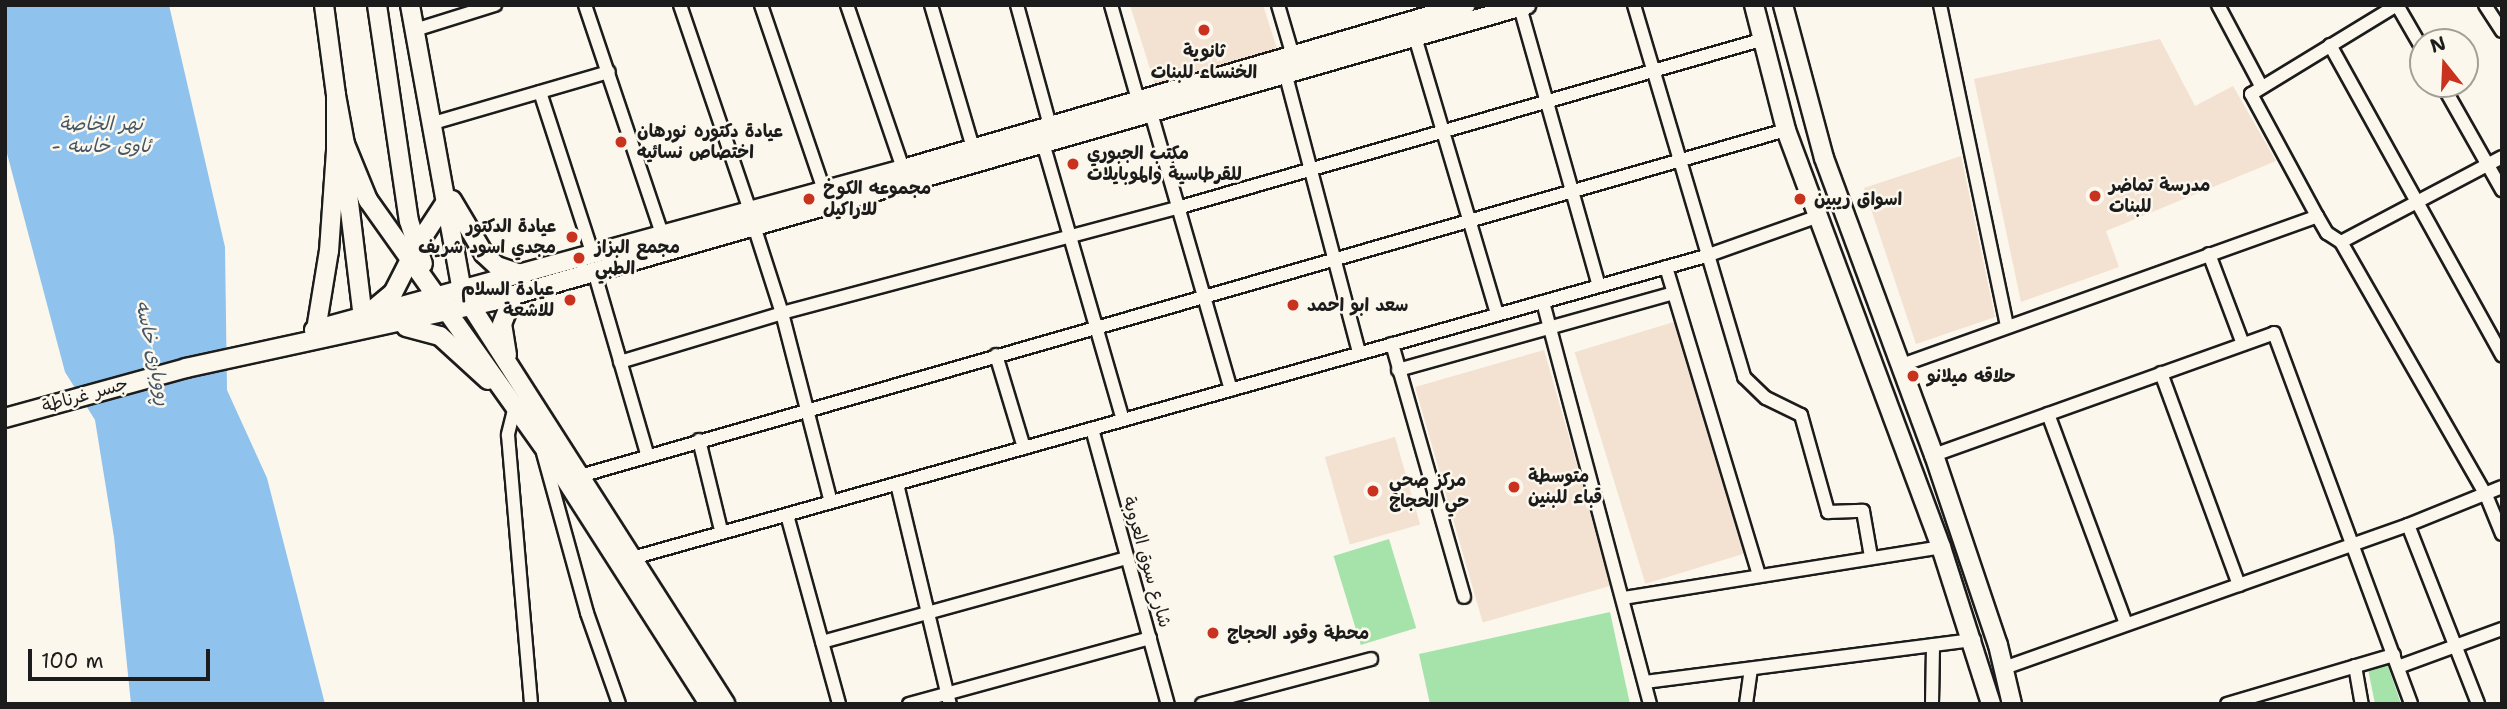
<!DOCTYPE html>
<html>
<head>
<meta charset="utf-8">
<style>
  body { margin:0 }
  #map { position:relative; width:2507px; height:709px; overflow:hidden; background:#fbf7ec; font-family:"Shantell Sans","Playpen Sans Arabic",sans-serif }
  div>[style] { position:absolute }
  .built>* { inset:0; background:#f3e1d1; transform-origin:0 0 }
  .green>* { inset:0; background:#a5e3ab; transform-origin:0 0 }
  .water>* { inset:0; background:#8fc2ec }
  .roads { filter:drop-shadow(2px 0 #1c1c1c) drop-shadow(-2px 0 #1c1c1c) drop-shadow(0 2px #1c1c1c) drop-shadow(0 -2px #1c1c1c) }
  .street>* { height:12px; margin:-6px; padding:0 6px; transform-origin:6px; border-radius:6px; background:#fbf7ec }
  .secondary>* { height:18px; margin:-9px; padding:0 9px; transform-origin:9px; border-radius:9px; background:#fbf7ec }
  .dots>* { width:19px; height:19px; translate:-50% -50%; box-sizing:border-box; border:4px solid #fbf7ec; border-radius:50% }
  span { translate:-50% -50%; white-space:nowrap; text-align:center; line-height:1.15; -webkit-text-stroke:5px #fbf7ec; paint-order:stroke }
  .poi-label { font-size:18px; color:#1c1c1c; font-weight:700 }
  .left { translate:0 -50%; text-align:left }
  .right { translate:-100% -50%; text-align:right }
  .street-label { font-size:18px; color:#1c1c1c }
  .water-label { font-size:19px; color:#445665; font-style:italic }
  .frame { position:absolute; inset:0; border:7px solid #1c1c1c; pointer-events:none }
  .north { position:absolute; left:2409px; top:28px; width:70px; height:70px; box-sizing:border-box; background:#fbf7ec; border:2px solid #a29f99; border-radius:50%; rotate:342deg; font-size:19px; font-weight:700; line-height:28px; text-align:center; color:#1c1c1c }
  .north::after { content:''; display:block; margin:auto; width:24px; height:32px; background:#c8321e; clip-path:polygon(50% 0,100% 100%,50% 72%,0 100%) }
  .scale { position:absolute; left:28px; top:649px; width:182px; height:32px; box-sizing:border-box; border:4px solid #1c1c1c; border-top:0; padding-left:9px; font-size:21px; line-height:24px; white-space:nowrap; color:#1c1c1c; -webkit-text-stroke:5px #fbf7ec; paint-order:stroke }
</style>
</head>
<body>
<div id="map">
  <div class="built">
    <i style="clip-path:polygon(1130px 5px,1263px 5px,1279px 55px,1156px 88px)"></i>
    <i style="clip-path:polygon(2160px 39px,2195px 106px,2233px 86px,2276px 161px,2106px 231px,2119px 267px,2021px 302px,1974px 79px)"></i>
    <i style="clip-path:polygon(1961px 156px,1995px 317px,1916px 344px,1864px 188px)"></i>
    <i style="left:1677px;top:321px;width:242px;height:107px;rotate:73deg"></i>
    <i style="left:1544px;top:350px;width:245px;height:134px;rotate:74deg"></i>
    <i style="left:1395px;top:437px;width:91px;height:73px;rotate:74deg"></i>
  </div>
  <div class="green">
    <i style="left:1389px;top:539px;width:93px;height:58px;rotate:73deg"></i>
    <i style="clip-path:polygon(1610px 612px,1630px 704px,1430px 704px,1419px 654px)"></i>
    <i style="clip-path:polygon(2387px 663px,2401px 704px,2375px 704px,2368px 669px)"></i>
  </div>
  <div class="water">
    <i style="clip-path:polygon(5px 5px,169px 5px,225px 247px,227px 390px,267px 478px,325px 704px,131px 704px,114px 537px,95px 420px,65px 372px,5px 146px)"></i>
  </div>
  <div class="roads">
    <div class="street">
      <i style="left:585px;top:5px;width:242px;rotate:71.4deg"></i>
      <i style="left:680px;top:5px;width:218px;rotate:71.2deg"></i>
      <i style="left:761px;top:5px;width:195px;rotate:71.2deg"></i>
      <i style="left:847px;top:5px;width:173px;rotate:71.1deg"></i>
      <i style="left:931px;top:5px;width:149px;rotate:73.6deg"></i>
      <i style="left:1017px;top:5px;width:125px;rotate:74.7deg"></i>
      <i style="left:1111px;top:5px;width:99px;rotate:74.1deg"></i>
      <i style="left:1278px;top:5px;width:53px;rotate:73.6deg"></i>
      <i style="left:1634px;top:5px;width:388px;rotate:73.5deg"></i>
      <i style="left:1744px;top:377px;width:30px;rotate:44deg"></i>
      <i style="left:1766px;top:398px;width:39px;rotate:26deg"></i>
      <i style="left:1801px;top:415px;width:101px;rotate:74.4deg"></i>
      <i style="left:1828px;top:512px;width:35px;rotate:-2deg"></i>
      <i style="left:1863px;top:511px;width:47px;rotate:80.1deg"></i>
      <i style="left:1940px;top:5px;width:328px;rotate:78.2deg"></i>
      <i style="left:2218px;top:5px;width:92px;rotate:62deg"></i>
      <i style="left:2485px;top:5px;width:31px;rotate:57deg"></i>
      <i style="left:1520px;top:7px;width:290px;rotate:74.2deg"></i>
      <i style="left:415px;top:30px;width:84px;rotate:-17.4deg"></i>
      <i style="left:1415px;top:37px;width:289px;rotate:73.5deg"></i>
      <i style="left:2330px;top:45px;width:355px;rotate:61deg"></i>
      <i style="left:2423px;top:50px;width:52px;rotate:-120deg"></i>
      <i style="left:2397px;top:5px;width:171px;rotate:148.6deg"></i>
      <i style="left:2251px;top:94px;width:139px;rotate:61.6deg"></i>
      <i style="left:2317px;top:216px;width:20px;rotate:60deg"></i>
      <i style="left:2327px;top:233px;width:17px;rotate:33deg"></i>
      <i style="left:2341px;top:242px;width:292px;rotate:60.2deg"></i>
      <i style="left:2486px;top:495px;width:42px;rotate:67.7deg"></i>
      <i style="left:1286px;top:76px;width:286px;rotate:75.2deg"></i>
      <i style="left:2442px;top:84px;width:122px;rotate:60.5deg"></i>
      <i style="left:540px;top:92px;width:171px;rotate:72deg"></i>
      <i style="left:1151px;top:113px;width:288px;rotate:73.9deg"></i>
      <i style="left:433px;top:123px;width:183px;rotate:-16.2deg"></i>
      <i style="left:1043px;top:143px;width:288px;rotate:73.9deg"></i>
      <i style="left:754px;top:226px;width:91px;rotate:72.2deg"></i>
      <i style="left:782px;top:313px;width:195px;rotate:75.5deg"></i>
      <i style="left:2341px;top:242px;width:182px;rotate:-27.8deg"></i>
      <i style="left:2209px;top:254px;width:96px;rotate:69.3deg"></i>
      <i style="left:1666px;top:267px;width:322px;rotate:73.2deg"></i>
      <i style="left:594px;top:271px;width:190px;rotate:73.8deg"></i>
      <i style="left:1543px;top:302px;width:416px;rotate:75.1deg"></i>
      <i style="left:1392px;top:344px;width:263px;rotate:74.1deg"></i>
      <i style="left:996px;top:355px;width:97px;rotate:73.2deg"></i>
      <i style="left:620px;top:362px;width:169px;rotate:-16.8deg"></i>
      <i style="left:782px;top:313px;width:409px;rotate:-14.9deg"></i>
      <i style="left:1177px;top:208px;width:611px;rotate:-16.06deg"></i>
      <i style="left:1902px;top:365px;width:441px;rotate:-19.7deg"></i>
      <i style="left:1398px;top:370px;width:286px;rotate:-15.6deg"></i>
      <i style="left:2161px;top:373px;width:226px;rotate:69.8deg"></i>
      <i style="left:515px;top:406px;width:30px;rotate:104deg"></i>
      <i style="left:508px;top:435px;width:270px;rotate:85.1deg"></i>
      <i style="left:2048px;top:414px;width:224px;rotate:69.6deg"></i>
      <i style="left:1092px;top:429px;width:285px;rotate:74.6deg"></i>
      <i style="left:699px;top:440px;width:93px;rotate:76.3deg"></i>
      <i style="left:543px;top:453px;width:166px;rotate:74.6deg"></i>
      <i style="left:587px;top:613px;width:96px;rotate:70.6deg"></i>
      <i style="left:1934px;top:455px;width:361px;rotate:-19.7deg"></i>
      <i style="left:2274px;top:333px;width:395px;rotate:69.7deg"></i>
      <i style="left:580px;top:476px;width:1255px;rotate:-16.01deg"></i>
      <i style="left:897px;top:484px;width:226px;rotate:76.5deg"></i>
      <i style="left:787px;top:515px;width:196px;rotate:74.6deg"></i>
      <i style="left:2408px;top:525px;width:192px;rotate:68.6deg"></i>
      <i style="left:636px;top:557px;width:1112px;rotate:-15.71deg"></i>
      <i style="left:1706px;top:256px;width:117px;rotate:-19.5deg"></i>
      <i style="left:1624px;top:598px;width:321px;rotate:-9.1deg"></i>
      <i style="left:822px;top:642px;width:316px;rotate:-15.4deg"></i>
      <i style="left:2355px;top:666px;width:39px;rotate:80deg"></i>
      <i style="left:2398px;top:667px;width:111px;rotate:-20.1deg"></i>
      <i style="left:2004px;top:668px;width:429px;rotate:-19.5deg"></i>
      <i style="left:2408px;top:525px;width:101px;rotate:-22deg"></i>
      <i style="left:1645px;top:682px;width:332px;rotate:-7.3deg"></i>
      <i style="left:909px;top:704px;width:250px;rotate:-15.3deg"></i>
      <i style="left:1202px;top:704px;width:175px;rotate:-14.9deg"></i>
      <i style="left:1746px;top:704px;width:35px;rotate:-82deg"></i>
      <i style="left:1932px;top:704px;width:59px;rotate:-89deg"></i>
      <i style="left:2227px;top:704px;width:174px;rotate:-16.4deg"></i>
    </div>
    <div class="secondary">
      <i style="left:377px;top:5px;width:218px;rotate:81.6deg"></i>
      <i style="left:409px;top:221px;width:45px;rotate:72deg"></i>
      <i style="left:410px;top:5px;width:292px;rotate:79.7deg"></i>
      <i style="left:462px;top:292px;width:489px;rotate:57.4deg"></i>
      <i style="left:1754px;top:5px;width:129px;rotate:75.6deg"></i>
      <i style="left:1786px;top:130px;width:445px;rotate:69.6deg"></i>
      <i style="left:1941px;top:547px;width:165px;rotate:72.3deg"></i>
      <i style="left:1783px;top:5px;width:158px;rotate:75deg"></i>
      <i style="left:1824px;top:158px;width:317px;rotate:69.7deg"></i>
      <i style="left:1934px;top:455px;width:200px;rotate:71.4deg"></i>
      <i style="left:1998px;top:645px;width:61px;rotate:76.7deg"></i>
      <i style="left:336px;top:95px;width:50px;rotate:79.6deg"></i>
      <i style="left:345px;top:144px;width:61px;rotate:67.7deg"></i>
      <i style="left:368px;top:200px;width:323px;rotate:54.6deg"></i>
      <i style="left:555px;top:463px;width:286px;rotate:57.4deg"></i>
      <i style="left:344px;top:161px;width:158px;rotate:83.1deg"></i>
      <i style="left:363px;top:318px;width:39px;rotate:-40deg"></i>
      <i style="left:393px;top:293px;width:39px;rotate:-63deg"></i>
      <i style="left:452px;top:200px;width:63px;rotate:59.3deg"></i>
      <i style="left:484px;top:254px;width:18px;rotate:43deg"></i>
      <i style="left:497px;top:266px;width:28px;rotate:19deg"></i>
      <i style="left:413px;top:252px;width:62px;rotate:-56.8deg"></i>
      <i style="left:406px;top:327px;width:35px;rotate:15deg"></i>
      <i style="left:440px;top:336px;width:65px;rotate:42.5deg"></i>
      <i style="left:314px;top:330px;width:611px;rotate:-15.29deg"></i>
      <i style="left:903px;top:169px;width:586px;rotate:-16.24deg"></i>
      <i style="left:316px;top:330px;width:80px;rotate:-80.7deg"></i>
      <i style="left:329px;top:251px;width:101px;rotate:-86deg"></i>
      <i style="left:336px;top:150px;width:55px;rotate:-90deg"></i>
      <i style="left:336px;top:95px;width:91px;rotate:-97.6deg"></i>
      <i style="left:507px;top:355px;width:31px;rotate:-99deg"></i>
      <i style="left:502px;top:324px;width:31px;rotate:-68deg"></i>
      <i style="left:5px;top:418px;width:188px;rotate:-15.4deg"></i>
      <i style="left:186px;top:368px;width:314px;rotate:-12.3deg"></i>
      <i style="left:493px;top:301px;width:1075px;rotate:-15.99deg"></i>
    </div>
  </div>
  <div class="dots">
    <i style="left:1204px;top:30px;background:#c8321e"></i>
    <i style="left:621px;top:142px;background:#c8321e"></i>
    <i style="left:1073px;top:164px;background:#c8321e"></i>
    <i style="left:2095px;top:196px;background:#c8321e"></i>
    <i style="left:809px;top:199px;background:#c8321e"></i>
    <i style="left:1800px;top:199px;background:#c8321e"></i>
    <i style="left:572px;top:237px;background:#c8321e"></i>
    <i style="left:579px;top:258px;background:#c8321e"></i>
    <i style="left:570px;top:300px;background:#c8321e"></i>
    <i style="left:1293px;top:305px;background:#c8321e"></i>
    <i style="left:1913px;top:376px;background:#c8321e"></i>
    <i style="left:1514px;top:487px;background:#c8321e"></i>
    <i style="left:1373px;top:491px;background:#c8321e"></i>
    <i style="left:1213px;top:633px;background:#c8321e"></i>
  </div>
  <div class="poi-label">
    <span style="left:1204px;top:62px">ثانوية<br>الخنساء للبنات</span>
    <span class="left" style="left:637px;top:142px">عيادة دكتوره نورهان<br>اختصاص نسائيه</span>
    <span class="left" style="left:1087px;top:164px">مكتب الجبوري<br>للقرطاسية والموبايلات</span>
    <span class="left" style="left:2109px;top:196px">مدرسة تماضر<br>للبنات</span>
    <span class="left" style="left:823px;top:199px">مجموعه الكوخ<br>للاراكيل</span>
    <span class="left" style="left:1814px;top:199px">اسواق ريبين</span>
    <span class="right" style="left:556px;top:237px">عيادة الدكتور<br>مجدي اسود شريف</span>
    <span class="left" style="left:595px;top:258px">مجمع البزاز<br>الطبي</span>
    <span class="right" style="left:554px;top:300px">عيادة السلام<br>للاشعة</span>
    <span class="left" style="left:1307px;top:305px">سعد ابو احمد</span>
    <span class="left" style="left:1927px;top:376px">حلاقه ميلانو</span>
    <span class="left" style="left:1528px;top:487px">متوسطة<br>قباء للبنين</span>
    <span class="left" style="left:1389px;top:491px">مركز صحي<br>حي الحجاج</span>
    <span class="left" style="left:1227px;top:633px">محطة وقود الحجاج</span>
  </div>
  <div class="street-label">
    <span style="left:85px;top:395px;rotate:-16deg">جسر غرناطة</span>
    <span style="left:1147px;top:562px;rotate:74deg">شارع سوق العروبة</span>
  </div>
  <div class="water-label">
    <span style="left:101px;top:135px">نهر الخاصة<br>- ئاوی خاسە</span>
    <span style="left:153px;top:353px;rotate:78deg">ڕووباری خاسە</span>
  </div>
  <div class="frame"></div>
  <div class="north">N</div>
  <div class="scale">100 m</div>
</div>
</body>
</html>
